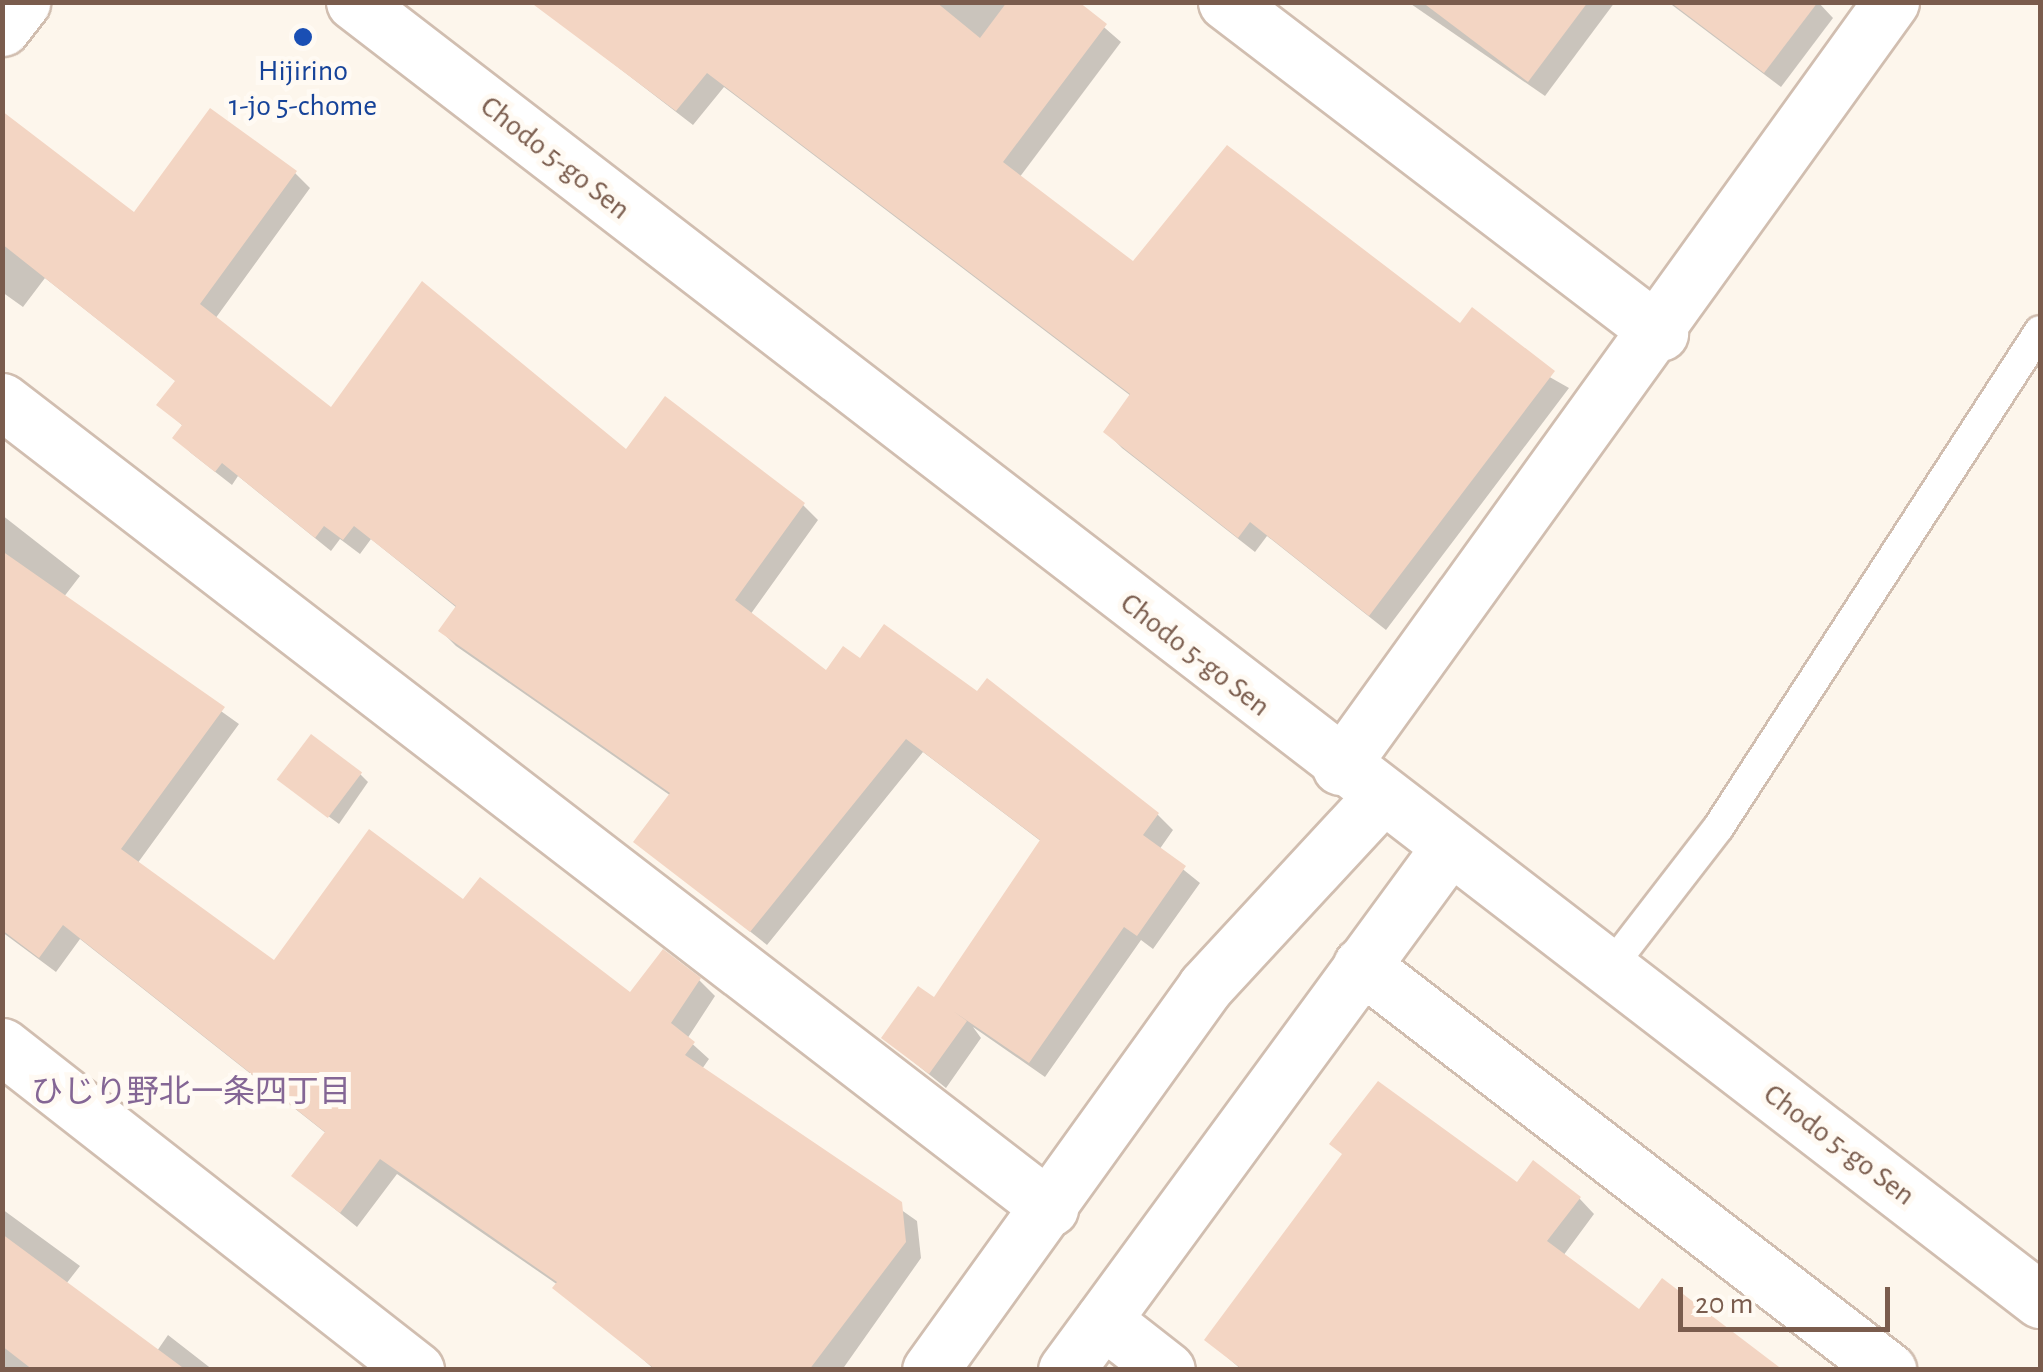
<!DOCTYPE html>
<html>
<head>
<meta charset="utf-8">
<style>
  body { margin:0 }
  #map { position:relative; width:2043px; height:1372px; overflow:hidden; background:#fdf6ec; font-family:"Alegreya Sans","Noto Sans JP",sans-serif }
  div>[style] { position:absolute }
  .shadow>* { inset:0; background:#0003 }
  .building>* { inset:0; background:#f3d5c3; transform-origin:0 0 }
  .roads { filter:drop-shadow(2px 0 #d1beb0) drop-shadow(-2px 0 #d1beb0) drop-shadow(0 2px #d1beb0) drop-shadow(0 -2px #d1beb0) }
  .lane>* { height:30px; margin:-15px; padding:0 15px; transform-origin:15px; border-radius:15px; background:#fff }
  .street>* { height:55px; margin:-27.5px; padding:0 27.5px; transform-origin:27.5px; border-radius:27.5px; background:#fff }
  .secondary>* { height:55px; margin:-27.5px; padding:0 27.5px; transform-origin:27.5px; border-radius:27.5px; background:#fff }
  .dots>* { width:28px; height:28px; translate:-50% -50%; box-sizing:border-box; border:5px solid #fffaf3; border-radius:50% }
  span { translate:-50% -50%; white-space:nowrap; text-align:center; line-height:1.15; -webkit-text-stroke:10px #fffaf3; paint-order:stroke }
  .transit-label { font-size:30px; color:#164399 }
  .street-label { font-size:30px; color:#7a5c4d }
  .neighbourhood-label { font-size:32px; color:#846695 }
  .frame { position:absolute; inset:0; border:5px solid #7a5c4d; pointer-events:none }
  .scale { position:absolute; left:1678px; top:1287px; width:212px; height:45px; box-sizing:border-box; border:5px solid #7a5c4d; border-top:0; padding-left:12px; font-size:30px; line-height:35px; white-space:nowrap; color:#7a5c4d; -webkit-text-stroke:8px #fffaf3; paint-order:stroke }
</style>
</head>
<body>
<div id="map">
  <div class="shadow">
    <i style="clip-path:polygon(571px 2px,1075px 2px,1121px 42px,1019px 178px,1134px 265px,1460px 326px,1569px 388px,1386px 630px,1267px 536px,1255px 552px,1122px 448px,1106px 432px,1131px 396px,724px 87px,693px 125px,558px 21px)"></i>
    <i style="clip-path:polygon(1408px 2px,1615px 2px,1545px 96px)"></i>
    <i style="clip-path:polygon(1668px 2px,1818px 2px,1833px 18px,1781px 87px)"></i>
    <i style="clip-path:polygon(2px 117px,135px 216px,295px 173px,310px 188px,215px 319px,332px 410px,626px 452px,803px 505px,818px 520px,750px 615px,826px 673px,860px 662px,978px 694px,988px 682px,1158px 815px,1173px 830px,1159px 850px,1200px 883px,1153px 949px,1141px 940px,1045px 1077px,973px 1027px,981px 1038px,946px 1088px,884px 1038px,934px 1001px,1042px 842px,923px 752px,767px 945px,636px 841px,671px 796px,456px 646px,441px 631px,457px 608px,371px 539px,360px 554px,340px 539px,331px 551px,238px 476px,232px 485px,191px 453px,176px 438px,184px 427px,160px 405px,177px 382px,45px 278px,23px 307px,2px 292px)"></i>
    <i style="clip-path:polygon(2px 515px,80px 576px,63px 598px,239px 724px,137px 864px,275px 963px,464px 903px,630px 995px,699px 980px,715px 996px,687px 1039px,709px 1059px,702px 1069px,917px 1221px,921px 1258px,842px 1370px,655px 1370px,558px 1285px,397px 1174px,357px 1227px,294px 1176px,327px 1134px,80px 939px,56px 972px,2px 932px)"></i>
    <i style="clip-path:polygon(360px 774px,368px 782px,339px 824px,289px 787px)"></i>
    <i style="clip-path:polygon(1517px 1185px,1579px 1198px,1594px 1214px,1563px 1256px,1639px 1312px,1760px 1370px,1242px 1370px,1207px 1340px)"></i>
    <i style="clip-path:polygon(2px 1209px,80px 1266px,66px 1284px,157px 1351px,168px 1335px,213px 1370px,2px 1370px)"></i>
  </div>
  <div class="building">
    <i style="clip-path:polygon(530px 2px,936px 2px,980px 38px,1007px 2px,1079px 2px,1107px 24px,1003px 162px,1133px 261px,1227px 145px,1460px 323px,1472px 307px,1555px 371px,1369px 616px,1250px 522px,1238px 538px,1103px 432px,1130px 394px,707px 73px,676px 111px)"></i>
    <i style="clip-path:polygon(1422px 2px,1588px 2px,1528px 82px)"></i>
    <i style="clip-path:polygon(1670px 2px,1818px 2px,1764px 73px)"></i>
    <i style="clip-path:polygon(210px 108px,297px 171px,200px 304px,331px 407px,422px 281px,626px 449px,665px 396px,805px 503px,735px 600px,826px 670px,843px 646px,860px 658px,884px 624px,977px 691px,987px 678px,1159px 813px,1143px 835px,1186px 866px,1137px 936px,1124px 927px,1029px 1063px,953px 1011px,967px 1021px,929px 1074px,881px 1038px,918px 986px,934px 997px,1040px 840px,906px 739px,750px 932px,633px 842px,670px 793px,438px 631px,456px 606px,354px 526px,343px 540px,324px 526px,315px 538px,222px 463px,215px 472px,172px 438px,182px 425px,156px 405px,175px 381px,2px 244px,2px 111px,134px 212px)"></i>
    <i style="clip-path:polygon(2px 551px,225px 707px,121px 849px,274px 960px,369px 829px,463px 899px,480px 877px,630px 992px,663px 949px,701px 978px,671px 1023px,695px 1042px,685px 1055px,902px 1202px,906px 1242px,809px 1370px,656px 1370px,552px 1288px,557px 1282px,380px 1159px,340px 1213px,291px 1176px,325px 1132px,63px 925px,39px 958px,2px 930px)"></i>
    <i style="left:311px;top:734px;width:64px;height:57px;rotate:37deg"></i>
    <i style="clip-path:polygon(1378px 1081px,1517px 1182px,1533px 1160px,1581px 1197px,1547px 1241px,1639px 1309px,1662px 1278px,1783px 1370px,1243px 1370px,1204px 1340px,1342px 1154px,1329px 1144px)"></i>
    <i style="clip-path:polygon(2px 1234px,186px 1370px,33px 1370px,2px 1346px)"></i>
  </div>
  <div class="roads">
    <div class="lane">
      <i style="left:1609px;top:969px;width:178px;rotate:-52.3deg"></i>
      <i style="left:1718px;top:828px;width:592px;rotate:-57.06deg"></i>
    </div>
    <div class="street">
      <i style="left:1226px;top:2px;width:546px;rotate:37.33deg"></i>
      <i style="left:2px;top:28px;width:33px;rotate:-52deg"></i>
      <i style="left:2px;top:401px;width:1323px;rotate:37.6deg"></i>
      <i style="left:1340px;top:767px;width:943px;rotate:-54.24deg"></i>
      <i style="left:1361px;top:965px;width:665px;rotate:37.54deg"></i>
      <i style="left:2px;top:1046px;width:526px;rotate:38.05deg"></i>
      <i style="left:1103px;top:1320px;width:81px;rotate:38deg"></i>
      <i style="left:930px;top:1370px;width:472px;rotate:-54.3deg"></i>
      <i style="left:1205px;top:987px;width:258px;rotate:-47.2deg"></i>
      <i style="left:1066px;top:1370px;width:646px;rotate:-53.75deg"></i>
    </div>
    <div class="secondary">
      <i style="left:354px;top:2px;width:2128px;rotate:37.59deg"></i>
    </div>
  </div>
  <div class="dots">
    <i style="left:303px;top:37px;background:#1a4fb4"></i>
  </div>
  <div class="transit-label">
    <span style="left:303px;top:88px">Hijirino<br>1-jo 5-chome</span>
  </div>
  <div class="street-label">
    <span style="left:555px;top:158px;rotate:38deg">Chodo 5-go Sen</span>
    <span style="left:1195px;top:655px;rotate:38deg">Chodo 5-go Sen</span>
    <span style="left:1839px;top:1145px;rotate:37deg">Chodo 5-go Sen</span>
  </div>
  <div class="neighbourhood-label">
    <span style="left:191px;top:1092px">ひじり野北一条四丁目</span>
  </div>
  <div class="frame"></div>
  <div class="scale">20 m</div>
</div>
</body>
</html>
